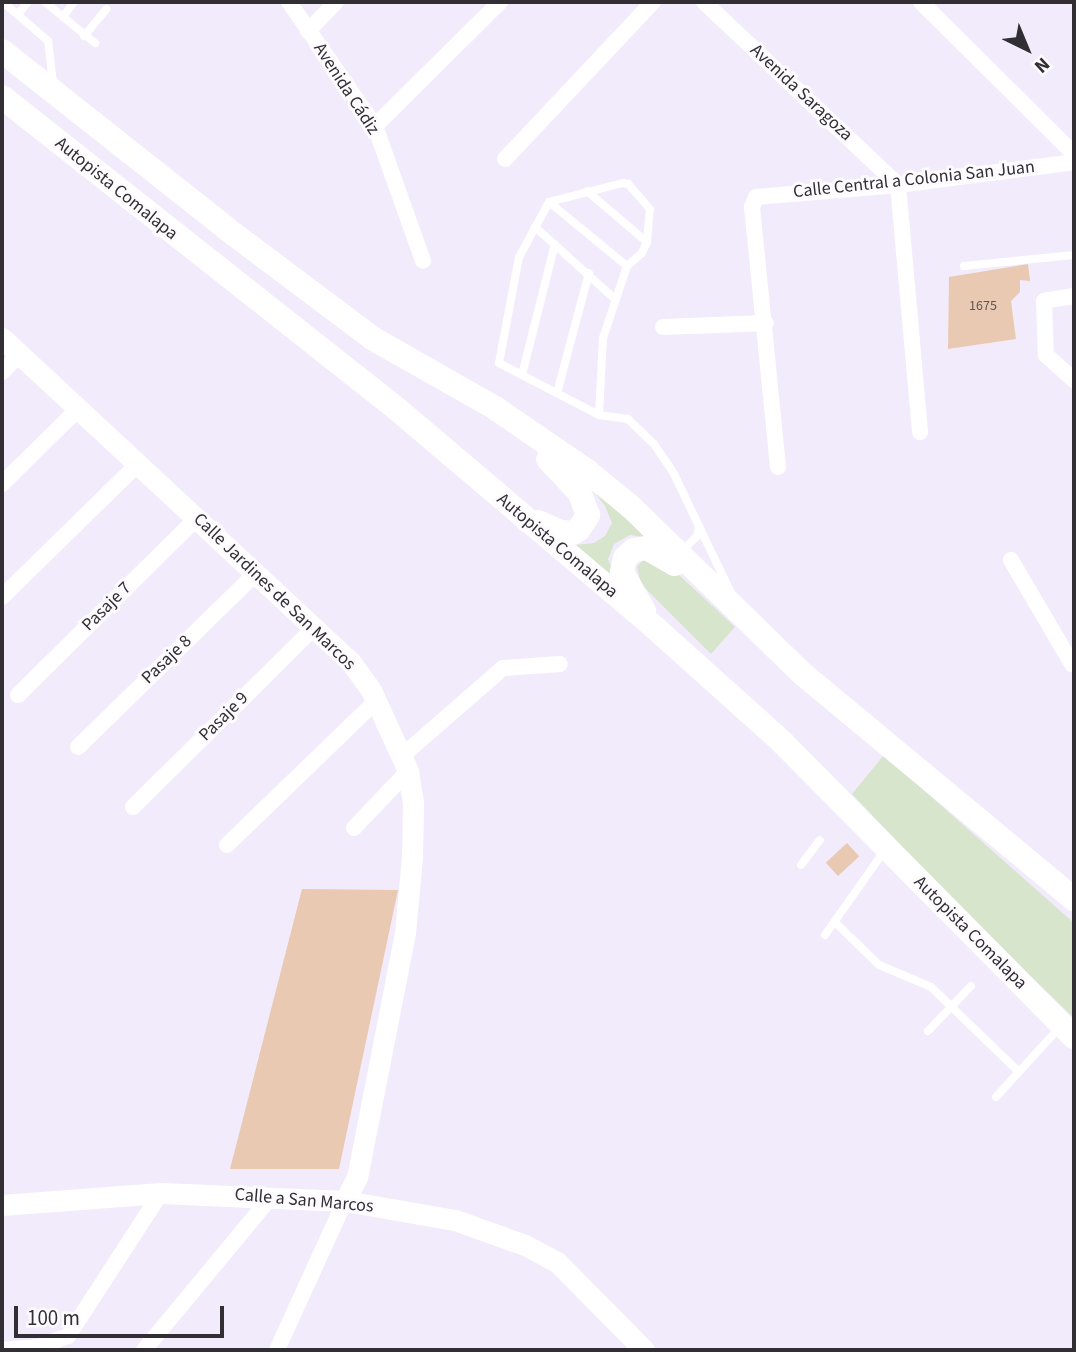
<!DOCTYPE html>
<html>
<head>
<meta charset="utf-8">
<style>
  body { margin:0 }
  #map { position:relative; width:1076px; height:1352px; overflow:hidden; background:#f2ebfb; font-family:"Source Sans 3",sans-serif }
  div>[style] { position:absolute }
  .green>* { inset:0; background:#d6e5cc }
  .building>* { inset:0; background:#e9c9b2; transform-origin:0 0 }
  .service>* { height:8px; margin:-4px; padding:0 4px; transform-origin:4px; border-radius:4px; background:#fff }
  .minor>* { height:16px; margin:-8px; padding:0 8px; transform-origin:8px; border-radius:8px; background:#fff }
  .secondary>* { height:21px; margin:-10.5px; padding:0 10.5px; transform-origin:10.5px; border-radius:10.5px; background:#fff }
  .trunk>* { height:24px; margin:-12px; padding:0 12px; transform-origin:12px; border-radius:12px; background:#fff }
  span { translate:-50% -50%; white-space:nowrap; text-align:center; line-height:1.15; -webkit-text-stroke:6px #fdfbfe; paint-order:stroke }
  .number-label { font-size:14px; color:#5f5554 }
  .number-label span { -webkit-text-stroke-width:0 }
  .street-label { font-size:18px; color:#312e34 }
  .frame { position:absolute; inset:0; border:4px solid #312e34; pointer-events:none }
  .north { position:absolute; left:992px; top:14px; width:70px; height:70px; -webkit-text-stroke:5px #fdfbfe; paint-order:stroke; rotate:137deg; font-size:19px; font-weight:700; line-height:28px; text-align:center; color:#312e34 }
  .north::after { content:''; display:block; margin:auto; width:24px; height:32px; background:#312e34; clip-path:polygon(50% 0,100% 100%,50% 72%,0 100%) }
  .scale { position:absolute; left:14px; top:1306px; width:210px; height:32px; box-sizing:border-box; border:4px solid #312e34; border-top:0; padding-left:9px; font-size:21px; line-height:24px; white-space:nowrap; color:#312e34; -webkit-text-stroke:5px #fdfbfe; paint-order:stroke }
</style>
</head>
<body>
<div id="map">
  <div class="green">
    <i style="clip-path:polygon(585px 479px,657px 539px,630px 535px,614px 544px,608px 559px,618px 583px,576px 545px,594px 543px,605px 536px,612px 523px,605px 506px)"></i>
    <i style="clip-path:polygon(645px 558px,678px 574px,735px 627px,711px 654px,641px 584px,637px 567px)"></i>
    <i style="clip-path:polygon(884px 755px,1074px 923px,1074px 1018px,965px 913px,852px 794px)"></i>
  </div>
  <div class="building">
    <i style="clip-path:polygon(1028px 264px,1030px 281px,1020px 280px,1020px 292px,1011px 301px,1016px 339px,948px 349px,949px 277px)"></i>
    <i style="left:847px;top:843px;width:18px;height:29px;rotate:47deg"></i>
    <i style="clip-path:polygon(302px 889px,398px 890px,339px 1169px,230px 1169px)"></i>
  </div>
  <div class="service">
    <i style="left:3px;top:2px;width:60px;rotate:40.9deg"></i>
    <i style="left:48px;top:41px;width:42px;rotate:83.2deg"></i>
    <i style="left:45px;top:2px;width:65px;rotate:39.4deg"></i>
    <i style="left:18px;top:14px;width:16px;rotate:-50deg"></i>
    <i style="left:63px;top:17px;width:19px;rotate:-54deg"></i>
    <i style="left:84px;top:36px;width:35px;rotate:-50deg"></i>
    <i style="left:587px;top:191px;width:79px;rotate:40.4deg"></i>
    <i style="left:549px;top:202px;width:101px;rotate:39.4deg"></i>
    <i style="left:535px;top:227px;width:109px;rotate:42deg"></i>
    <i style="left:964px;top:266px;width:111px;rotate:-5.7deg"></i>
    <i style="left:522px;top:375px;width:135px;rotate:-75.9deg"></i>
    <i style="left:557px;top:393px;width:124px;rotate:-75.1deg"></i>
    <i style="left:599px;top:415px;width:77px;rotate:-87deg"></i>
    <i style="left:603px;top:338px;width:76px;rotate:-71.6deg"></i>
    <i style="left:627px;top:266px;width:20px;rotate:-41deg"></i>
    <i style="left:642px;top:253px;width:12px;rotate:-66deg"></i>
    <i style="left:647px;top:242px;width:33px;rotate:-85deg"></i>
    <i style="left:650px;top:209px;width:33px;rotate:-131deg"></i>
    <i style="left:628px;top:184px;width:5px;rotate:-169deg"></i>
    <i style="left:623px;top:183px;width:76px;rotate:165.6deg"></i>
    <i style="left:549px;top:202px;width:63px;rotate:118.6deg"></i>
    <i style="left:519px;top:257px;width:108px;rotate:100.7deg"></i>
    <i style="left:499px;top:363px;width:113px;rotate:27.5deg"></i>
    <i style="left:599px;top:415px;width:29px;rotate:8deg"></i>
    <i style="left:628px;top:419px;width:36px;rotate:44deg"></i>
    <i style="left:654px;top:444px;width:36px;rotate:56deg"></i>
    <i style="left:674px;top:474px;width:130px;rotate:64.4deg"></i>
    <i style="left:681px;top:552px;width:23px;rotate:-45deg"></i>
    <i style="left:697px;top:536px;width:10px;rotate:-79deg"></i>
    <i style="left:801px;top:865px;width:31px;rotate:-53deg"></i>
    <i style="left:835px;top:922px;width:62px;rotate:44.3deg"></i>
    <i style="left:879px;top:965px;width:56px;rotate:22.9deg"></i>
    <i style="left:931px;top:987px;width:122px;rotate:44deg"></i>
    <i style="left:825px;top:935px;width:104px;rotate:-54.8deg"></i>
    <i style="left:928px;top:1031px;width:62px;rotate:-46.3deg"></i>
    <i style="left:996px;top:1097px;width:95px;rotate:-47.6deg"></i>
  </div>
  <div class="minor">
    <i style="left:289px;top:2px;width:151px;rotate:55.3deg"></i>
    <i style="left:375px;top:126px;width:143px;rotate:70.4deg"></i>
    <i style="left:704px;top:2px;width:267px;rotate:43.3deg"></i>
    <i style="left:898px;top:185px;width:248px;rotate:84.9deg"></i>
    <i style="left:921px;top:2px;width:216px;rotate:44.8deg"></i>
    <i style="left:308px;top:31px;width:40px;rotate:-46deg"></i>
    <i style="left:375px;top:126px;width:176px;rotate:-44.8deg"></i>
    <i style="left:505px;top:159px;width:216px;rotate:-46.7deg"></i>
    <i style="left:1074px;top:296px;width:30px;rotate:171deg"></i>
    <i style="left:1044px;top:301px;width:54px;rotate:87.9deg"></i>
    <i style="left:1046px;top:355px;width:38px;rotate:42deg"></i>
    <i style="left:663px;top:327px;width:103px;rotate:-2.2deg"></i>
    <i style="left:2px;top:372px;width:24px;rotate:-45deg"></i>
    <i style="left:778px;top:467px;width:261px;rotate:-95.7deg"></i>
    <i style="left:752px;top:207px;width:11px;rotate:-68deg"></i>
    <i style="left:756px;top:197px;width:143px;rotate:-4.8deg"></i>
    <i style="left:898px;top:185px;width:177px;rotate:-7.4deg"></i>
    <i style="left:2px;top:484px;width:108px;rotate:-44.6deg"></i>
    <i style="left:1011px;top:560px;width:121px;rotate:59.6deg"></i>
    <i style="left:2px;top:597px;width:192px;rotate:-44.4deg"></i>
    <i style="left:18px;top:695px;width:252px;rotate:-44.7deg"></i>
    <i style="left:78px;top:747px;width:249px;rotate:-44.3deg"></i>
    <i style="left:402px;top:756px;width:134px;rotate:-41.1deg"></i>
    <i style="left:503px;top:668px;width:57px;rotate:-4deg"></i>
    <i style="left:133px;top:807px;width:256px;rotate:-44.7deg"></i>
    <i style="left:354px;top:828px;width:79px;rotate:-46.5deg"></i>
    <i style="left:227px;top:845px;width:209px;rotate:-44deg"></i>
    <i style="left:2px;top:1350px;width:36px;rotate:-5deg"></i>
    <i style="left:38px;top:1347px;width:32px;rotate:-20deg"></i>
    <i style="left:68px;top:1336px;width:171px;rotate:-57deg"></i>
    <i style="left:144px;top:1350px;width:199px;rotate:-50.3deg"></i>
    <i style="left:277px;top:1350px;width:164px;rotate:-65.5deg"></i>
  </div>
  <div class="secondary">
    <i style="left:2px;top:338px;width:475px;rotate:42.9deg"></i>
    <i style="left:350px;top:661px;width:36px;rotate:54deg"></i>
    <i style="left:371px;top:690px;width:89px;rotate:65.4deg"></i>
    <i style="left:408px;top:771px;width:31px;rotate:81deg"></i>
    <i style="left:413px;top:802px;width:55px;rotate:91deg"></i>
    <i style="left:412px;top:857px;width:76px;rotate:95.3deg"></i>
    <i style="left:405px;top:933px;width:249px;rotate:101.1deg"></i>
    <i style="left:357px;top:1177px;width:27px;rotate:117deg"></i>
    <i style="left:2px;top:1205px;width:159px;rotate:-4.3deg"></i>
    <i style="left:161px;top:1193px;width:184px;rotate:2.5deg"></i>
    <i style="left:345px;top:1201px;width:112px;rotate:9.8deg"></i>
    <i style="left:455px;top:1220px;width:74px;rotate:19.7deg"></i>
    <i style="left:525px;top:1245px;width:36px;rotate:28deg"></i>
    <i style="left:557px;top:1262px;width:124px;rotate:45.3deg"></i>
  </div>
  <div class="trunk">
    <i style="left:2px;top:51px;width:287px;rotate:38.3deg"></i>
    <i style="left:227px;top:229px;width:181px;rotate:36.9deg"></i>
    <i style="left:372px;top:338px;width:142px;rotate:29.6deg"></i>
    <i style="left:495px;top:408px;width:112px;rotate:34.4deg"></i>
    <i style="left:587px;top:471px;width:57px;rotate:39.3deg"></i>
    <i style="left:631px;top:507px;width:241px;rotate:44.2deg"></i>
    <i style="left:804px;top:675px;width:351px;rotate:39.7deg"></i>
    <i style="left:2px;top:97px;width:503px;rotate:38.3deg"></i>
    <i style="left:397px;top:409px;width:337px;rotate:40.3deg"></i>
    <i style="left:654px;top:627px;width:172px;rotate:41.9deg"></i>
    <i style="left:782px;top:742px;width:415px;rotate:45.3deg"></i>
    <i style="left:538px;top:522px;width:24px;rotate:24deg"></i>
    <i style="left:560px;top:532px;width:13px;rotate:4deg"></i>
    <i style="left:573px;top:533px;width:7px;rotate:-34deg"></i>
    <i style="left:579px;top:529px;width:17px;rotate:-57deg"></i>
    <i style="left:588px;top:515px;width:25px;rotate:-111deg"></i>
    <i style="left:579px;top:492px;width:45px;rotate:-133.2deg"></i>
    <i style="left:644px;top:611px;width:45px;rotate:-119.4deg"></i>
    <i style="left:622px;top:572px;width:14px;rotate:-78deg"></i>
    <i style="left:625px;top:558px;width:12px;rotate:-42deg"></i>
    <i style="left:634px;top:550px;width:13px;rotate:-9deg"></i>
    <i style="left:647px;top:548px;width:32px;rotate:30deg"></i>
  </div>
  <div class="number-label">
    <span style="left:983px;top:306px">1675</span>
  </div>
  <div class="street-label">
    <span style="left:346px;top:89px;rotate:57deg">Avenida Cádiz</span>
    <span style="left:801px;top:93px;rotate:43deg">Avenida Saragoza</span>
    <span style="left:914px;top:180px;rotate:-6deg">Calle Central a Colonia San Juan</span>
    <span style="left:116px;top:189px;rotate:39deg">Autopista Comalapa</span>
    <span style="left:557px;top:546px;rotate:40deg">Autopista Comalapa</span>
    <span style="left:274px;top:592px;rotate:44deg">Calle Jardines de San Marcos</span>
    <span style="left:107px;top:607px;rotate:-45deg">Pasaje 7</span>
    <span style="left:167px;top:660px;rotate:-44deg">Pasaje 8</span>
    <span style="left:224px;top:717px;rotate:-45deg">Pasaje 9</span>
    <span style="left:970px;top:933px;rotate:45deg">Autopista Comalapa</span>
    <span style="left:304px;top:1201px;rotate:5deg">Calle a San Marcos</span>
  </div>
  <div class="frame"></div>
  <div class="north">N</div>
  <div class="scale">100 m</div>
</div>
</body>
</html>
